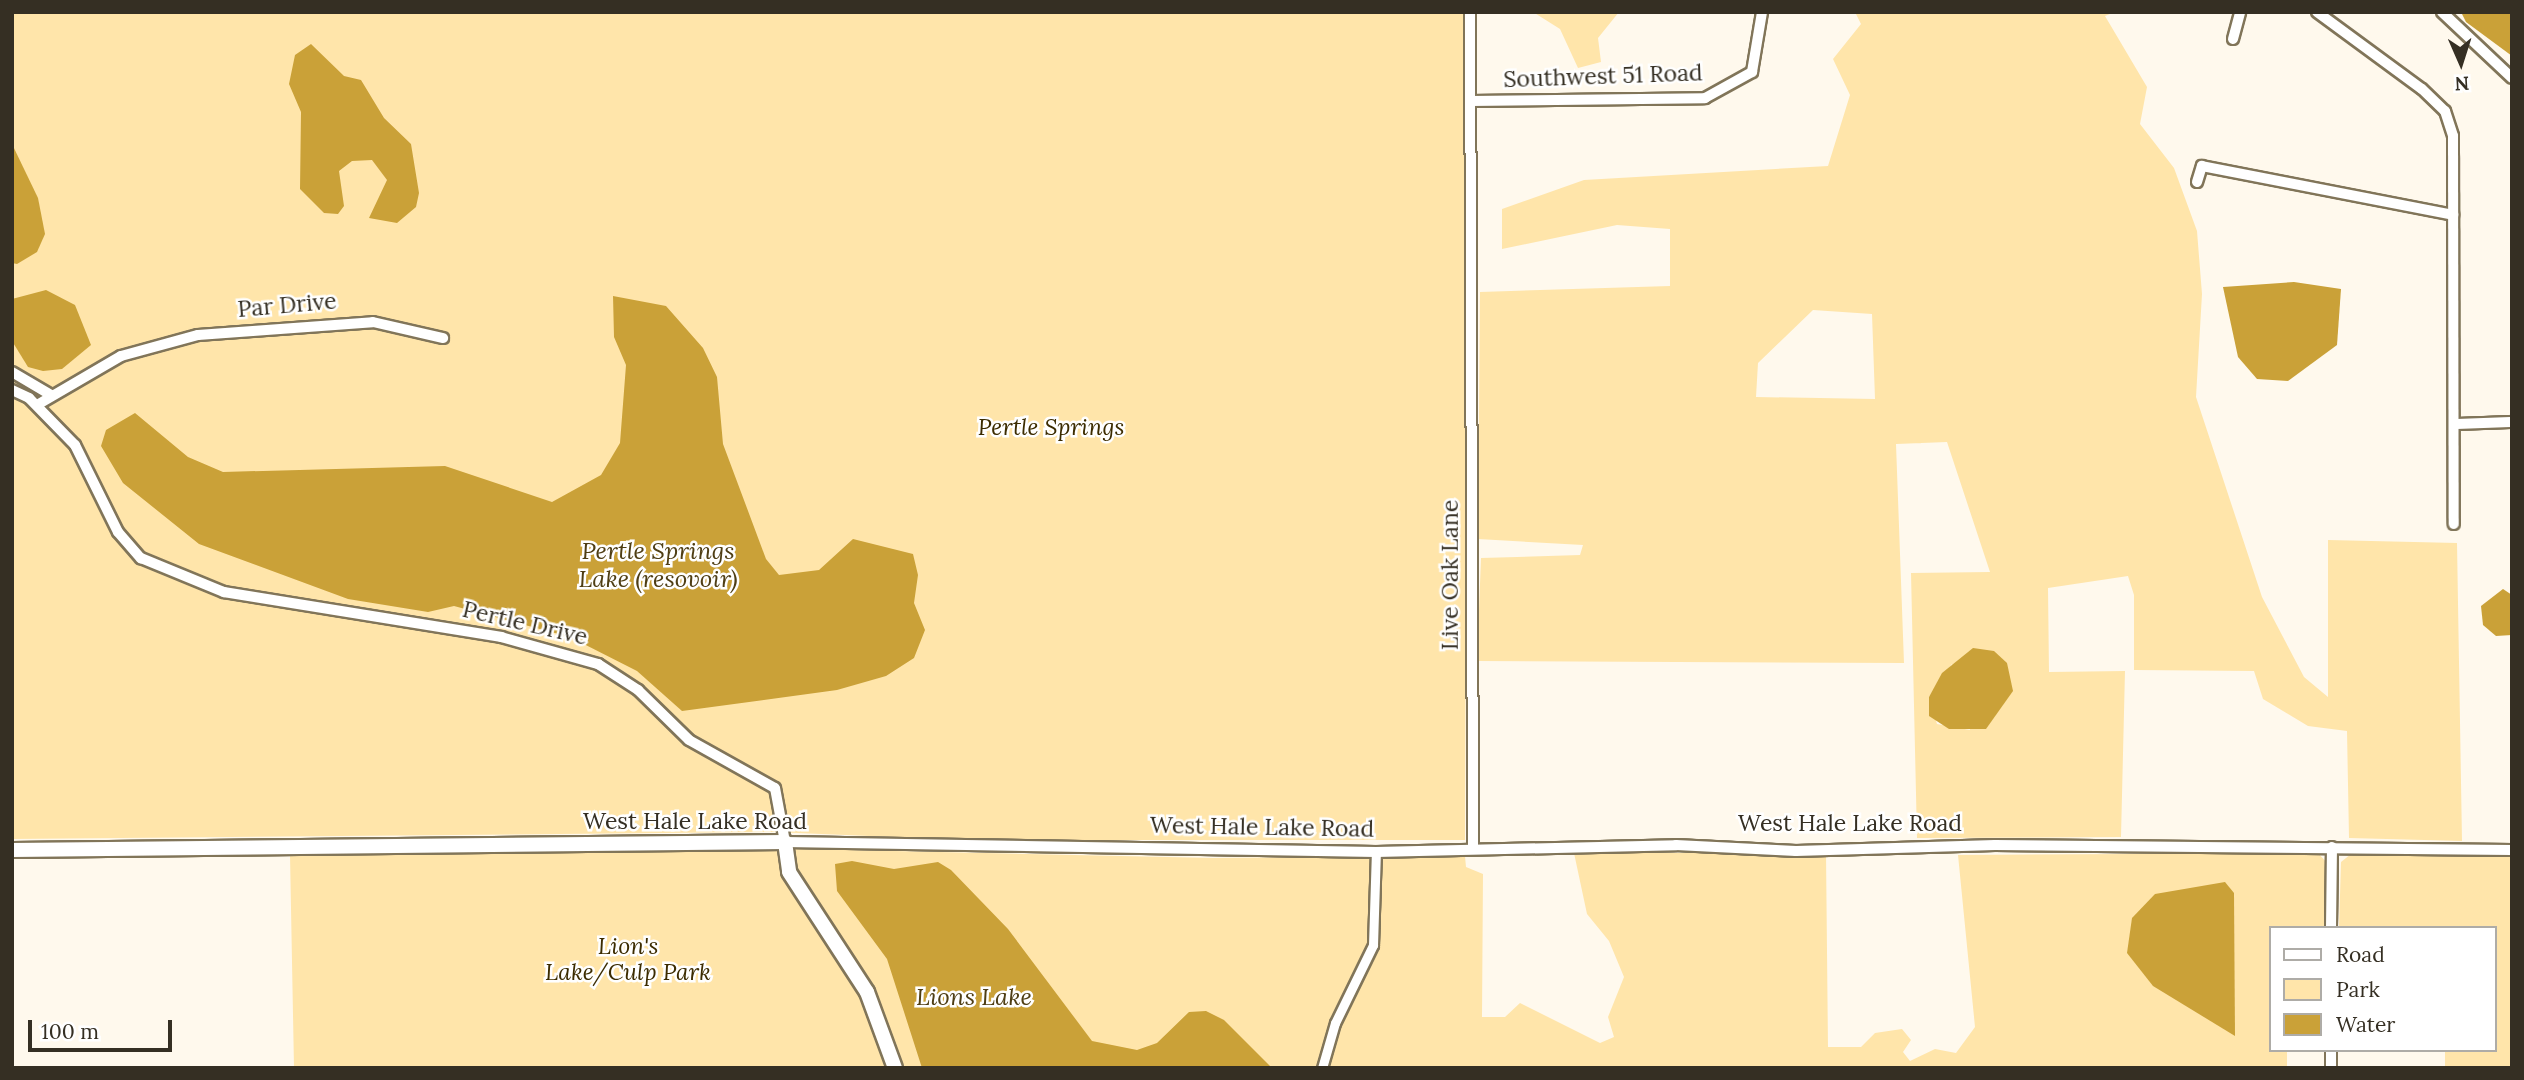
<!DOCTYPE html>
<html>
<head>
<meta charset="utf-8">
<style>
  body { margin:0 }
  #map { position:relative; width:2524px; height:1080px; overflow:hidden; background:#fff9ed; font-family:Lora,serif }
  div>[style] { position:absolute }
  .green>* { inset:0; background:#ffe5aa }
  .water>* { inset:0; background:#caa138 }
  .roads { filter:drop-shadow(2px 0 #817559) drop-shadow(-2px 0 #817559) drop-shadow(0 2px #817559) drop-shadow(0 -2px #817559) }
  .pedestrian>* { height:9px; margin:-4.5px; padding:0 4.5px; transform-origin:4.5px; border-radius:4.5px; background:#fff }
  .minor>* { height:10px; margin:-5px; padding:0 5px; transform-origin:5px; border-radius:5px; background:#fff }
  .tertiary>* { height:14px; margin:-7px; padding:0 7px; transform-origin:7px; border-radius:7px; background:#fff }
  span { translate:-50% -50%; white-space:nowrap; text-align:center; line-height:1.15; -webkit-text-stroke:5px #fff; paint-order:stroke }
  .street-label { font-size:23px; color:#352f23 }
  .park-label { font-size:23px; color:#3c2c00; font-style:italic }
  .water-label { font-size:24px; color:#4f3e14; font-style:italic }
  .frame { position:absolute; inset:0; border:14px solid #352f23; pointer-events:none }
  .legend { position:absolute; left:2269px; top:926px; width:228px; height:126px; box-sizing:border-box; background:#fff; border:2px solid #aeaca7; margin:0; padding:9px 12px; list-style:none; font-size:21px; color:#352f23 }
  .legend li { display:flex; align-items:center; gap:14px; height:35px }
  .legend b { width:35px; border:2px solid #aeaca7 }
  .north { position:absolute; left:2426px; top:28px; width:70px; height:70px; -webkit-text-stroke:5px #fff; paint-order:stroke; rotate:177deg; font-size:19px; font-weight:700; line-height:28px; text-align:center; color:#352f23 }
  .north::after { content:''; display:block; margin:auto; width:24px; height:32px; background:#352f23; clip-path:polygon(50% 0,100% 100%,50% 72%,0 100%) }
  .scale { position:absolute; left:28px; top:1020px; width:144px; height:32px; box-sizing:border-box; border:4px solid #352f23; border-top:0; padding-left:9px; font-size:21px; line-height:24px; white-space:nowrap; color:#352f23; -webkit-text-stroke:5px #fff; paint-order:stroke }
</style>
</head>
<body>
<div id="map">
  <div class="green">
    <i style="clip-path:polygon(12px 12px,1468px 12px,1465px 840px,964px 840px,774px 832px,12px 839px)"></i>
    <i style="clip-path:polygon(1533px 12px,1619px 12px,1598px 38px,1601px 62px,1578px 68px,1560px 29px)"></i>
    <i style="clip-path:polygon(evenodd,1855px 12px,2115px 12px,2105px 16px,2147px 87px,2140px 124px,2174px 168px,2197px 231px,2202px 294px,2196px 397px,2262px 597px,2304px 677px,2328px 697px,2328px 540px,2457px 543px,2462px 841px,2349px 838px,2347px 731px,2308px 726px,2263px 699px,2254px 671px,2134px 670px,2134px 595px,2128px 576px,2048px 588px,2049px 672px,2125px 671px,2121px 837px,1917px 838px,1911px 573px,1990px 572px,1947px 442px,1896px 444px,1904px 663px,1477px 661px,1481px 558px,1580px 555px,1583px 545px,1478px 539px,1480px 292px,1670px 286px,1670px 229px,1617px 225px,1502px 249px,1502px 209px,1584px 180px,1828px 166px,1850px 95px,1833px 59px,1861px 24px,1855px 12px,1813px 310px,1872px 314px,1875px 399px,1756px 397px,1758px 363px,1813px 310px,1855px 12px,1952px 664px,1970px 730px,1937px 724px,1929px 697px,1952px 664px)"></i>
    <i style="clip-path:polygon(757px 848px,1213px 858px,1465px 856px,1466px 867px,1483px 874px,1482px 1017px,1505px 1017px,1520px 1003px,1600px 1043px,1614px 1037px,1608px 1017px,1624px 977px,1609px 941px,1587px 914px,1574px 853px,1826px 853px,1828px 1047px,1861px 1047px,1875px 1033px,1902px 1029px,1911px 1040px,1903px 1052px,1910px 1061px,1935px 1049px,1956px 1053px,1975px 1027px,1958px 855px,2318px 853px,2328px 864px,2327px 928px,2270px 928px,2270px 1050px,2287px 1050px,2287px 1068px,294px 1068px,290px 855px)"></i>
    <i style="clip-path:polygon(2351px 854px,2512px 854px,2512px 1068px,2445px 1068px,2445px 1050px,2494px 1050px,2494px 928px,2339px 928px,2341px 862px)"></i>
  </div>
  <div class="water">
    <i style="clip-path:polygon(2461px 12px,2512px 12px,2512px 56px,2466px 22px)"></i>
    <i style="clip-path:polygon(311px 44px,344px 76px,361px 80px,384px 118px,411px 144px,419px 193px,416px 207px,397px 223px,369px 218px,387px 180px,372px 160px,352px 161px,339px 171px,344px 206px,338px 214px,324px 213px,300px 189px,301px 112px,289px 84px,295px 55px)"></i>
    <i style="clip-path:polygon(12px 144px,38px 198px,45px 234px,37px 252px,17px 264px,12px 263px)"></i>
    <i style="clip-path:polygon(2294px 282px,2341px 289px,2337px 345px,2288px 381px,2257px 379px,2238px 357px,2223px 287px)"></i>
    <i style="clip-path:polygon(46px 290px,75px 305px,91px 345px,62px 369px,43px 371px,28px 367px,12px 341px,12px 299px)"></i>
    <i style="clip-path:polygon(613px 296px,666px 306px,703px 348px,717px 377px,723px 444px,766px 559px,779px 575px,819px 570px,853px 539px,913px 554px,918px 575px,914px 603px,925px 630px,914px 658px,886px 676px,837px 690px,682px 711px,637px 671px,570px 637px,454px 606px,428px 612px,348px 599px,199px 544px,123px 483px,101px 446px,106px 430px,135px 413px,188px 457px,223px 472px,445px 466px,552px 502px,601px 475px,620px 443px,626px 365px,614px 337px)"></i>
    <i style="clip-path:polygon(2503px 589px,2512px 595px,2512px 635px,2496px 636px,2483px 625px,2481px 606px)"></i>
    <i style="clip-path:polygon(1973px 648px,1994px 651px,2007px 663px,2013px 691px,1986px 729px,1949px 729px,1929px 716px,1929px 697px,1942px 673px)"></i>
    <i style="clip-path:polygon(852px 861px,894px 869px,938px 862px,951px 870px,1008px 929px,1092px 1041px,1137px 1050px,1157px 1043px,1189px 1012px,1206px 1011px,1224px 1020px,1272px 1068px,922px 1068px,887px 959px,837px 891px,835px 864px)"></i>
    <i style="clip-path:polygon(2225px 882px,2234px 893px,2235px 1036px,2153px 986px,2127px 953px,2132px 918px,2155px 894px)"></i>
  </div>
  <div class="roads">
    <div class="pedestrian">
      <i style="left:1322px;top:1068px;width:47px;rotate:-73.9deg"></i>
      <i style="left:1335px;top:1023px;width:87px;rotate:-64deg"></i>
      <i style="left:1373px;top:945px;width:93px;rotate:-88.2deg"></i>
    </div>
    <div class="minor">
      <i style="left:1470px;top:12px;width:836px;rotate:89.79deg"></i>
      <i style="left:2317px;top:12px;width:130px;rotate:36.3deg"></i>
      <i style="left:2422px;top:89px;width:32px;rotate:44deg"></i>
      <i style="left:2445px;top:111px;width:26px;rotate:72deg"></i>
      <i style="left:2453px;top:136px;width:388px;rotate:89.9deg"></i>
      <i style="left:2442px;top:12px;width:96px;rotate:43.3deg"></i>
      <i style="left:2233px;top:39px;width:28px;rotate:-75deg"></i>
      <i style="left:1471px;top:101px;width:234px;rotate:-0.7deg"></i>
      <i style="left:1705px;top:98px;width:54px;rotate:-29deg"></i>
      <i style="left:1752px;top:72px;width:61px;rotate:-80.5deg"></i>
      <i style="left:2197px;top:182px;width:17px;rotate:-73deg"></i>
      <i style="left:2202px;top:166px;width:256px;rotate:11deg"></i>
      <i style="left:12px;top:372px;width:45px;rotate:30.5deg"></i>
      <i style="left:12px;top:390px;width:19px;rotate:25deg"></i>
      <i style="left:29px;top:398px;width:66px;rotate:45.6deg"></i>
      <i style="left:75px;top:445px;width:97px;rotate:63.7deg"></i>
      <i style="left:118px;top:532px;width:35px;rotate:49deg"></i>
      <i style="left:141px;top:558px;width:90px;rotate:22.3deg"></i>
      <i style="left:224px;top:592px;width:281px;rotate:9.2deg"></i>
      <i style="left:501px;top:637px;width:101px;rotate:15.6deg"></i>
      <i style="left:598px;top:664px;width:48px;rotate:33deg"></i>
      <i style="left:638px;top:690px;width:71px;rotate:44.4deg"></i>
      <i style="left:689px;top:740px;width:98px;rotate:29.2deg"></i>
      <i style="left:775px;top:788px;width:55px;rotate:79.5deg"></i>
      <i style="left:785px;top:842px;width:591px;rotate:0.97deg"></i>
      <i style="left:1376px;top:852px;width:300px;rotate:-1.3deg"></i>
      <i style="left:1676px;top:845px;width:120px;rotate:2.9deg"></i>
      <i style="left:1796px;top:851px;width:199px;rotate:-1.7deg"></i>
      <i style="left:1995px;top:845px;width:517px;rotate:0.55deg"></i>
      <i style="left:37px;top:405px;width:97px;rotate:-30.3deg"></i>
      <i style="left:121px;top:356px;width:80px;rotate:-15.3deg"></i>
      <i style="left:198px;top:335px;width:175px;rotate:-4.2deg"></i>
      <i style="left:373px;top:322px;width:72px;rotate:12.9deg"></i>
      <i style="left:2455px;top:424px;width:57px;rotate:-2deg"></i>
      <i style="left:2331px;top:928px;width:81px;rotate:-89.3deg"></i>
      <i style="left:2331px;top:1050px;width:18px;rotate:90deg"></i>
    </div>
    <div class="tertiary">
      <i style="left:12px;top:850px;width:773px;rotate:-0.59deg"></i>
      <i style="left:785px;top:842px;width:30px;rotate:82deg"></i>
      <i style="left:789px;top:872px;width:143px;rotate:57deg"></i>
      <i style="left:867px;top:992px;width:81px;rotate:69.8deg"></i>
    </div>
  </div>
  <div class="street-label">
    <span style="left:1603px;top:76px;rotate:-2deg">Southwest 51 Road</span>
    <span style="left:287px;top:305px;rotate:-5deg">Par Drive</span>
    <span style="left:1450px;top:575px;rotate:-90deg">Live Oak Lane</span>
    <span style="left:525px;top:623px;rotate:13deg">Pertle Drive</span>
    <span style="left:695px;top:821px">West Hale Lake Road</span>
    <span style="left:1850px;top:823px">West Hale Lake Road</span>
    <span style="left:1262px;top:827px;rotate:1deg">West Hale Lake Road</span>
  </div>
  <div class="park-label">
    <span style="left:1051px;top:427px">Pertle Springs</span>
    <span style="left:628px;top:959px">Lion's<br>Lake/Culp Park</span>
  </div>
  <div class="water-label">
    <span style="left:658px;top:565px">Pertle Springs<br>Lake (resovoir)</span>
    <span style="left:974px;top:997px">Lions Lake</span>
  </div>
  <div class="frame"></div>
  <ul class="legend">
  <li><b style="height:9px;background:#fff"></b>Road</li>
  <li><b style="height:19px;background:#ffe5aa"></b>Park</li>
  <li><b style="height:19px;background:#caa138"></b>Water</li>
  </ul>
  <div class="north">N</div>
  <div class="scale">100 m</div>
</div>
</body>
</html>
